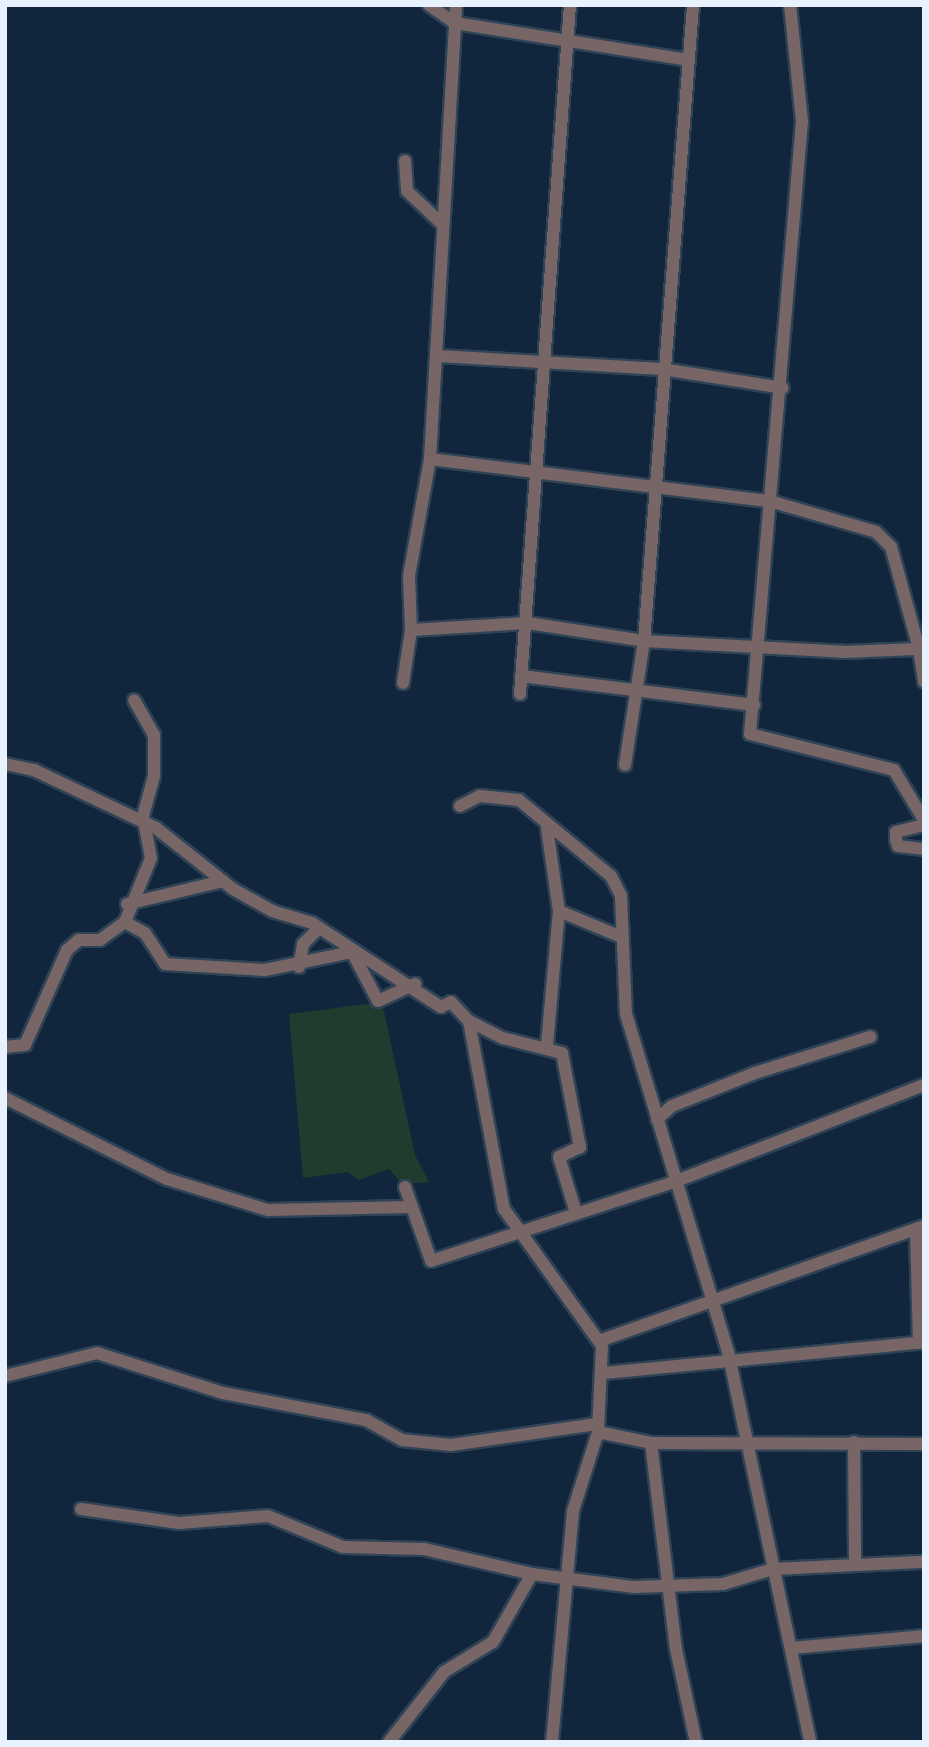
<!DOCTYPE html>
<html>
<head>
<meta charset="utf-8">
<style>
  body { margin:0 }
  #map { position:relative; width:929px; height:1747px; overflow:hidden; background:#11263c; font-family:Signika,sans-serif }
  div>[style] { position:absolute }
  .green>* { inset:0; background:#213b2e }
  .roads { filter:drop-shadow(2px 0 #2f4357) drop-shadow(-2px 0 #2f4357) drop-shadow(0 2px #2f4357) drop-shadow(0 -2px #2f4357) }
  .street>* { height:12px; margin:-6px; padding:0 6px; transform-origin:6px; border-radius:6px; background:#786666 }
  span { translate:-50% -50%; white-space:nowrap; text-align:center; line-height:1.15; -webkit-text-stroke:7px #071c32; paint-order:stroke }
  .frame { position:absolute; inset:0; border:7px solid #e7f2fe; pointer-events:none }
</style>
</head>
<body>
<div id="map">
  <div class="green">
    <i style="clip-path:polygon(382px 1002px,415px 1155px,429px 1182px,402px 1184px,389px 1169px,359px 1180px,348px 1172px,303px 1178px,289px 1014px)"></i>
  </div>
  <div class="roads">
    <div class="street">
      <i style="left:429px;top:5px;width:32px;rotate:35deg"></i>
      <i style="left:455px;top:23px;width:236px;rotate:9deg"></i>
      <i style="left:790px;top:5px;width:117px;rotate:84.1deg"></i>
      <i style="left:802px;top:121px;width:615px;rotate:94.85deg"></i>
      <i style="left:750px;top:734px;width:148px;rotate:14deg"></i>
      <i style="left:894px;top:770px;width:58px;rotate:59deg"></i>
      <i style="left:405px;top:161px;width:30px;rotate:86deg"></i>
      <i style="left:407px;top:191px;width:45px;rotate:43.2deg"></i>
      <i style="left:438px;top:356px;width:224px;rotate:3.3deg"></i>
      <i style="left:662px;top:369px;width:122px;rotate:8.9deg"></i>
      <i style="left:430px;top:459px;width:346px;rotate:7.1deg"></i>
      <i style="left:773px;top:502px;width:107px;rotate:16.2deg"></i>
      <i style="left:876px;top:532px;width:21px;rotate:45deg"></i>
      <i style="left:891px;top:547px;width:106px;rotate:74.6deg"></i>
      <i style="left:411px;top:630px;width:117px;rotate:-3.4deg"></i>
      <i style="left:528px;top:623px;width:117px;rotate:8.8deg"></i>
      <i style="left:644px;top:641px;width:200px;rotate:3.1deg"></i>
      <i style="left:844px;top:652px;width:75px;rotate:-2.3deg"></i>
      <i style="left:919px;top:649px;width:33px;rotate:81deg"></i>
      <i style="left:521px;top:676px;width:235px;rotate:7.1deg"></i>
      <i style="left:403px;top:683px;width:54px;rotate:-81.4deg"></i>
      <i style="left:411px;top:630px;width:54px;rotate:-92.1deg"></i>
      <i style="left:409px;top:576px;width:119px;rotate:-79.8deg"></i>
      <i style="left:430px;top:459px;width:455px;rotate:-86.7deg"></i>
      <i style="left:520px;top:694px;width:691px;rotate:-85.85deg"></i>
      <i style="left:5px;top:764px;width:30px;rotate:12deg"></i>
      <i style="left:34px;top:770px;width:135px;rotate:25.4deg"></i>
      <i style="left:156px;top:828px;width:98px;rotate:38.4deg"></i>
      <i style="left:233px;top:889px;width:45px;rotate:29.4deg"></i>
      <i style="left:272px;top:911px;width:42px;rotate:16.7deg"></i>
      <i style="left:312px;top:923px;width:154px;rotate:33.1deg"></i>
      <i style="left:441px;top:1007px;width:11px;rotate:-27deg"></i>
      <i style="left:451px;top:1002px;width:26px;rotate:47deg"></i>
      <i style="left:469px;top:1021px;width:38px;rotate:27deg"></i>
      <i style="left:503px;top:1038px;width:61px;rotate:14.3deg"></i>
      <i style="left:562px;top:1053px;width:96px;rotate:79.2deg"></i>
      <i style="left:580px;top:1147px;width:23px;rotate:155deg"></i>
      <i style="left:559px;top:1157px;width:59px;rotate:73.1deg"></i>
      <i style="left:625px;top:765px;width:125px;rotate:-81.3deg"></i>
      <i style="left:644px;top:641px;width:638px;rotate:-85.59deg"></i>
      <i style="left:460px;top:806px;width:22px;rotate:-27deg"></i>
      <i style="left:480px;top:796px;width:39px;rotate:6deg"></i>
      <i style="left:519px;top:800px;width:119px;rotate:39.6deg"></i>
      <i style="left:611px;top:876px;width:22px;rotate:63deg"></i>
      <i style="left:621px;top:896px;width:118px;rotate:87.6deg"></i>
      <i style="left:626px;top:1014px;width:357px;rotate:73.2deg"></i>
      <i style="left:729px;top:1356px;width:394px;rotate:78.1deg"></i>
      <i style="left:924px;top:825px;width:29px;rotate:166deg"></i>
      <i style="left:896px;top:832px;width:8px;rotate:90deg"></i>
      <i style="left:896px;top:840px;width:6px;rotate:72deg"></i>
      <i style="left:898px;top:846px;width:26px;rotate:7deg"></i>
      <i style="left:547px;top:828px;width:84px;rotate:81.8deg"></i>
      <i style="left:559px;top:911px;width:65px;rotate:22.6deg"></i>
      <i style="left:127px;top:904px;width:99px;rotate:-13.5deg"></i>
      <i style="left:125px;top:922px;width:69px;rotate:-67.9deg"></i>
      <i style="left:151px;top:858px;width:43px;rotate:-100.8deg"></i>
      <i style="left:143px;top:816px;width:41px;rotate:-74.6deg"></i>
      <i style="left:154px;top:776px;width:41px;rotate:-90deg"></i>
      <i style="left:154px;top:735px;width:40px;rotate:-119.7deg"></i>
      <i style="left:299px;top:967px;width:23px;rotate:-80deg"></i>
      <i style="left:303px;top:944px;width:23px;rotate:-45deg"></i>
      <i style="left:469px;top:1021px;width:191px;rotate:79.5deg"></i>
      <i style="left:504px;top:1209px;width:168px;rotate:54.4deg"></i>
      <i style="left:602px;top:1346px;width:86px;rotate:92.7deg"></i>
      <i style="left:598px;top:1432px;width:83px;rotate:107.6deg"></i>
      <i style="left:573px;top:1511px;width:232px;rotate:95.2deg"></i>
      <i style="left:547px;top:1045px;width:135px;rotate:-84.9deg"></i>
      <i style="left:5px;top:1047px;width:20px;rotate:-6deg"></i>
      <i style="left:25px;top:1045px;width:104px;rotate:-66.1deg"></i>
      <i style="left:67px;top:950px;width:16px;rotate:-40deg"></i>
      <i style="left:79px;top:940px;width:21px"></i>
      <i style="left:100px;top:940px;width:31px;rotate:-36deg"></i>
      <i style="left:125px;top:922px;width:23px;rotate:29deg"></i>
      <i style="left:145px;top:933px;width:37px;rotate:57deg"></i>
      <i style="left:165px;top:964px;width:100px;rotate:3.4deg"></i>
      <i style="left:265px;top:970px;width:89px;rotate:-11.7deg"></i>
      <i style="left:352px;top:952px;width:55px;rotate:62deg"></i>
      <i style="left:378px;top:1001px;width:41px;rotate:-24.7deg"></i>
      <i style="left:5px;top:1098px;width:181px;rotate:26.6deg"></i>
      <i style="left:167px;top:1179px;width:106px;rotate:17.1deg"></i>
      <i style="left:268px;top:1210px;width:142px;rotate:-1.2deg"></i>
      <i style="left:657px;top:1119px;width:20px;rotate:-41deg"></i>
      <i style="left:672px;top:1106px;width:89px;rotate:-21.7deg"></i>
      <i style="left:755px;top:1073px;width:121px;rotate:-17.4deg"></i>
      <i style="left:405px;top:1187px;width:78px;rotate:70.6deg"></i>
      <i style="left:431px;top:1261px;width:256px;rotate:-18deg"></i>
      <i style="left:674px;top:1182px;width:268px;rotate:-21.2deg"></i>
      <i style="left:916px;top:1229px;width:114px;rotate:88.5deg"></i>
      <i style="left:599px;top:1341px;width:345px;rotate:-19.5deg"></i>
      <i style="left:604px;top:1373px;width:321px;rotate:-5.5deg"></i>
      <i style="left:5px;top:1376px;width:95px;rotate:-14deg"></i>
      <i style="left:97px;top:1353px;width:132px;rotate:17.6deg"></i>
      <i style="left:223px;top:1393px;width:146px;rotate:10.7deg"></i>
      <i style="left:366px;top:1420px;width:41px;rotate:29.1deg"></i>
      <i style="left:402px;top:1440px;width:49px;rotate:5.8deg"></i>
      <i style="left:451px;top:1445px;width:147px;rotate:-8.2deg"></i>
      <i style="left:598px;top:1432px;width:54px;rotate:11.7deg"></i>
      <i style="left:651px;top:1443px;width:273px;rotate:0.2deg"></i>
      <i style="left:854px;top:1442px;width:120px;rotate:89.5deg"></i>
      <i style="left:651px;top:1443px;width:208px;rotate:83.1deg"></i>
      <i style="left:676px;top:1649px;width:95px;rotate:77.9deg"></i>
      <i style="left:81px;top:1509px;width:99px;rotate:8.1deg"></i>
      <i style="left:179px;top:1523px;width:89px;rotate:-4.5deg"></i>
      <i style="left:268px;top:1516px;width:81px;rotate:22.5deg"></i>
      <i style="left:343px;top:1547px;width:81px;rotate:1.4deg"></i>
      <i style="left:424px;top:1549px;width:111px;rotate:13deg"></i>
      <i style="left:792px;top:1648px;width:133px;rotate:-5.2deg"></i>
      <i style="left:389px;top:1742px;width:89px;rotate:-51.8deg"></i>
      <i style="left:444px;top:1672px;width:57px;rotate:-31.5deg"></i>
      <i style="left:493px;top:1642px;width:78px;rotate:-60.2deg"></i>
      <i style="left:532px;top:1574px;width:103px;rotate:7.3deg"></i>
      <i style="left:634px;top:1587px;width:89px;rotate:-1.9deg"></i>
      <i style="left:723px;top:1584px;width:52px;rotate:-16.7deg"></i>
      <i style="left:773px;top:1569px;width:151px;rotate:-2.7deg"></i>
    </div>
  </div>
  <div class="frame"></div>
</div>
</body>
</html>
